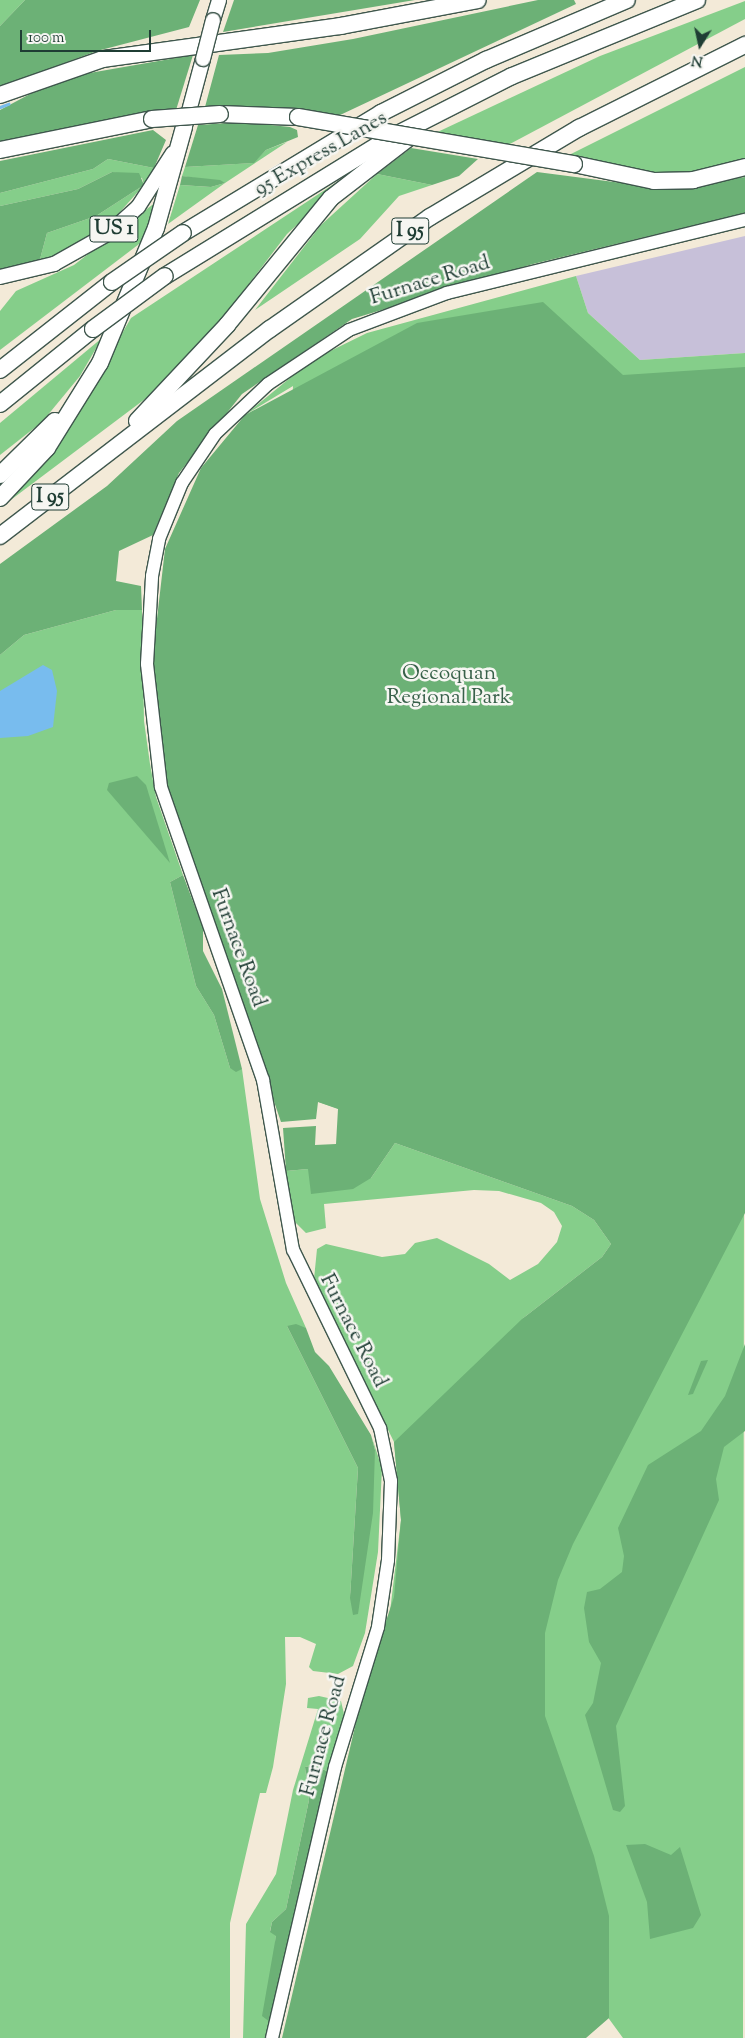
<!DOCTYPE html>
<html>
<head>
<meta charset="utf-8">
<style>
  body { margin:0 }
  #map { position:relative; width:745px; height:2038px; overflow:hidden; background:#f3ead8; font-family:"Sorts Mill Goudy",serif }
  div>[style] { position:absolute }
  .industrial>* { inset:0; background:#c7c0d9 }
  .green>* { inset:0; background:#85ce8a }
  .forest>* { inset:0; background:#6cb176 }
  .water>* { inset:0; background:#78bcee }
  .stream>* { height:2.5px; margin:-1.25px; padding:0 1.25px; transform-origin:1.25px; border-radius:1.25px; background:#78bcee }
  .roads { filter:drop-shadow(1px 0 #3f574d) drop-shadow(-1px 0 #3f574d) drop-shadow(0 1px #3f574d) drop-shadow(0 -1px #3f574d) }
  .secondary>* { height:12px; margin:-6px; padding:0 6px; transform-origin:6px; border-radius:6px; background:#fff }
  .primary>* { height:14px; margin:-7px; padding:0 7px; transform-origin:7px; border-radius:7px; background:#fff }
  .motorway>* { height:16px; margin:-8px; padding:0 8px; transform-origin:8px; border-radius:8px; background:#fff }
  .bridges { filter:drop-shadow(1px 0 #3f574d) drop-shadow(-1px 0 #3f574d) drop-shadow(0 1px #3f574d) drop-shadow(0 -1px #3f574d) }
  .primary-bridge>* { height:14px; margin:-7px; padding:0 7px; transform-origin:7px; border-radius:7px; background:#fff }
  .motorway-bridge>* { height:16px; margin:-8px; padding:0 8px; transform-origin:8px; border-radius:8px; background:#fff }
  span { translate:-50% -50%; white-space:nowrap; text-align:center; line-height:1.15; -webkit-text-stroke:5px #f6f6f2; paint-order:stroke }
  .shield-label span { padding:1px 4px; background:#f6f6f2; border:1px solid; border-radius:4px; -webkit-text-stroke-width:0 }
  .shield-label { font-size:20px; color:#1f3d34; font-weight:700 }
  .street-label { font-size:21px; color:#1f3d34 }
  .park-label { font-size:21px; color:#38614a }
  .north { position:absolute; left:675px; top:20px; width:50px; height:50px; -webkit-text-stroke:4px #f6f6f2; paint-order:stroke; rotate:190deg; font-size:14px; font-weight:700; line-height:20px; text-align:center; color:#1f3d34 }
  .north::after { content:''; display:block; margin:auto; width:18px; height:22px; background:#1f3d34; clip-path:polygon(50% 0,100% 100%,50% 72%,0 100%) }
  .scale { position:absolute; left:20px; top:30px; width:131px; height:22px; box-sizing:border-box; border:2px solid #1f3d34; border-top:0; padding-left:6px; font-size:15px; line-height:18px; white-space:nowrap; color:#1f3d34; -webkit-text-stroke:4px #f6f6f2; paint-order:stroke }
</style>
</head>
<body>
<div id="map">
  <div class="industrial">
    <i style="clip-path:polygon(745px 236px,745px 353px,640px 360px,588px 313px,576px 276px)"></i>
  </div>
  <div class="green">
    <i style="clip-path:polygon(0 0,25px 0,0 26px)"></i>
    <i style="clip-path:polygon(745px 1px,745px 19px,508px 145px,429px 136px,600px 56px)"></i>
    <i style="clip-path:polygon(745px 67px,745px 158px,717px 169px,668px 175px,565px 157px)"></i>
    <i style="clip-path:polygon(287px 142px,225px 183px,168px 224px,180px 185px,211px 187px,225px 183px,182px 176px,185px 167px,253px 163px,266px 150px)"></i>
    <i style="clip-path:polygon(108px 159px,154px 168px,144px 185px,111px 222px,65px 252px,39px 263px,47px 233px,96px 216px,144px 185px,142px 178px,112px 172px,78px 189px,0 206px,0 193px,93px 169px)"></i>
    <i style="clip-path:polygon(358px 168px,287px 234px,219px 323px,153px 393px,8px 502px,56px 447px,131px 318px)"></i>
    <i style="clip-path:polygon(377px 174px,432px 185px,399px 196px,360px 239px,255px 310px,321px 225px)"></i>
    <i style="clip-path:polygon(156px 202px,147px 238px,0 350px,0 311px,16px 291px,74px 265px)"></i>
    <i style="clip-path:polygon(576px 276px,588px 313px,640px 360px,745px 353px,743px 2038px,623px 2038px,604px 2012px,389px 1620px,401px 1520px,394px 1442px,314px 1279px,317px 1249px,326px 1244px,382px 1257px,405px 1254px,415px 1243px,437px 1238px,489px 1264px,510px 1280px,538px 1264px,557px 1242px,562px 1226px,554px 1212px,541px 1203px,499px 1191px,474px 1190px,324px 1204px,326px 1228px,306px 1233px,292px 1219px,286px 1171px,308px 1169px,371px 1178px,395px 1143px,572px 1206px,594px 1220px,611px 1244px,602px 1257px,522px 1319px,681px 1226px,269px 1085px,293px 386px,245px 415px,312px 360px,367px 333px)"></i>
    <i style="clip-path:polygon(102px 338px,80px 376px,42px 422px,0 455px,0 423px)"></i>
    <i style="clip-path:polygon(116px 610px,142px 610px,144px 721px,150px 764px,156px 797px,183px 875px,170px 882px,196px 986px,214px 1015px,230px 1068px,242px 1069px,260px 1199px,286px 1283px,306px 1328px,287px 1326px,358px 1468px,350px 1598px,375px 1450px,371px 1435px,382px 1468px,378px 1552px,365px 1633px,353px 1666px,338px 1674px,313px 1671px,309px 1667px,316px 1644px,300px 1637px,285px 1637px,286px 1684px,273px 1767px,266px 1793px,260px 1793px,230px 1923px,230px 2038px,0 2038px,0 655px,24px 635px)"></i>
    <i style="clip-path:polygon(319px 1696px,341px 1701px,344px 1714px,328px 1772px,316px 1765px,305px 1767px,309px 1800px,286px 1909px,272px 1922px,270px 1931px,276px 1935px,270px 2022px,265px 2038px,243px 2038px,246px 1924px,276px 1874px,293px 1790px,318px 1709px,307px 1708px,308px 1698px)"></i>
  </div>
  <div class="forest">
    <i style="clip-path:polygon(25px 0,200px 0,189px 27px,97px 51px,0 87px,0 26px)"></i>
    <i style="clip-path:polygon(234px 0,415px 0,223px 32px)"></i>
    <i style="clip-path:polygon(538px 0,574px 0,576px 4px,338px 116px,205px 107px,219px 55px,268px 53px,353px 39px)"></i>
    <i style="clip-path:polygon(193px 55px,176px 110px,0 144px,0 110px,30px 94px,78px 75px)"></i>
    <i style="clip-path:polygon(243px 122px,290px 127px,297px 130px,298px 137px,266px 150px,254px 163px,185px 167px,198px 125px)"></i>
    <i style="clip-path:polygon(153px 130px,166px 140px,154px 168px,108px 159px,93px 169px,0 193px,0 161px)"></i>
    <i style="clip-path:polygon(411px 148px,478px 159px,459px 176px,432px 185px,377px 174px)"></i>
    <i style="clip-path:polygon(112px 172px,139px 173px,144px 185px,96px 216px,47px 233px,39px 263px,0 272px,0 206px,78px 189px)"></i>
    <i style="clip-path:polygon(537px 172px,668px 189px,745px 177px,745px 213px,533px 264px,352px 319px,242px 394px,179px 473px,153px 535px,119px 551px,116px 581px,141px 586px,142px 610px,116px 610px,24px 635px,0 655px,0 564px,107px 486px,177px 421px)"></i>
    <i style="clip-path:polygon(182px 176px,220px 180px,225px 183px,211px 187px,180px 185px)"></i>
    <i style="clip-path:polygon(543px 302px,623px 375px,745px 367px,745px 1213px,573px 1544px,558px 1580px,545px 1633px,545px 1716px,594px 1856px,609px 1916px,609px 2018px,586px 2038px,282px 2038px,365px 1684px,394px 1597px,401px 1520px,394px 1442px,522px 1319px,602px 1257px,611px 1244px,594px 1220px,572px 1206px,395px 1143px,371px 1178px,353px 1189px,311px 1194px,308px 1169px,286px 1171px,283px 1128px,316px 1126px,315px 1145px,336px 1144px,338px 1109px,318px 1102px,316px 1119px,281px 1122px,169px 793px,151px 671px,165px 549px,201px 468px,245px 415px,417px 323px)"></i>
    <i style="clip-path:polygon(137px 776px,146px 785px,170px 863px,107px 790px,109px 783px)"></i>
    <i style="clip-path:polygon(183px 875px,203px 928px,203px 951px,222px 989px,242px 1069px,236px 1072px,230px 1068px,214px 1015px,196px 986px,170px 882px)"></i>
    <i style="clip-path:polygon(296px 1324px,306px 1328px,315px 1352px,329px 1366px,371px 1435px,375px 1450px,373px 1513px,358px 1614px,353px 1615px,350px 1598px,358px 1468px,287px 1326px)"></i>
    <i style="clip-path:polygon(745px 1344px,745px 1431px,724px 1447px,716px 1479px,719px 1500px,616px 1726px,625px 1806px,620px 1812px,613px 1810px,585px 1715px,593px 1703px,601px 1663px,589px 1642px,584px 1608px,587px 1592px,600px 1589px,622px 1572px,624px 1556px,618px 1528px,648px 1465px,701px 1431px,725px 1396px)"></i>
    <i style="clip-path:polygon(708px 1360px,693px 1394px,688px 1395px,701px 1361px)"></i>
    <i style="clip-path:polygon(316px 1765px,328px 1772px,270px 2022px,262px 2016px,276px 1936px,270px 1932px,272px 1922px,286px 1909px,309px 1800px,305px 1767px)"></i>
    <i style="clip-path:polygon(645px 1844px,671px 1855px,680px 1847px,701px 1915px,693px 1928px,650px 1939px,647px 1902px,626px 1845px)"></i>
  </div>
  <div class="water">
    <i style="clip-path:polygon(43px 665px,52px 670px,57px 691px,53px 727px,28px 736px,0 738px,0 691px)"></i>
  </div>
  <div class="stream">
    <i style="left:0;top:107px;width:9px;rotate:-21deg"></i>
  </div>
  <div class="roads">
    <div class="secondary">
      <i style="left:272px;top:2038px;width:278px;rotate:-76.9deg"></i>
      <i style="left:335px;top:1767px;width:146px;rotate:-72.9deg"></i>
      <i style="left:378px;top:1627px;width:68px;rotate:-81.5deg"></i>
      <i style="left:388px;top:1560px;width:79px;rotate:-87.8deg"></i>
      <i style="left:391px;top:1481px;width:54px;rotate:-101.7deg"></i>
      <i style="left:380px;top:1428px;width:198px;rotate:-116deg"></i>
      <i style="left:293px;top:1250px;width:173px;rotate:-100deg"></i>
      <i style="left:263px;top:1080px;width:310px;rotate:-109.2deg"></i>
      <i style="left:161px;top:787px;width:124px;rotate:-96.5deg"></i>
      <i style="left:147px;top:664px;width:88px;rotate:-86.7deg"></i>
      <i style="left:152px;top:576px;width:38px;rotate:-79deg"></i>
      <i style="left:159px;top:539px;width:61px;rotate:-67.7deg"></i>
      <i style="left:182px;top:483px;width:59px;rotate:-56deg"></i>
      <i style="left:215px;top:434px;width:73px;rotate:-43.3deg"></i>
      <i style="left:268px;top:384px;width:97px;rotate:-33.7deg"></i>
      <i style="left:349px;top:330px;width:105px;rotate:-20.7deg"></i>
      <i style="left:447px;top:293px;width:307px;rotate:-13.8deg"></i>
    </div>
    <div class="primary">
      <i style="left:213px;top:20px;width:21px;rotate:-73deg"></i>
      <i style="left:185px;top:126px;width:69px;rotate:-75deg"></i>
      <i style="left:0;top:277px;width:56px;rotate:-13.5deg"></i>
      <i style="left:54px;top:264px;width:63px;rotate:-29.4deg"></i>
      <i style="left:109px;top:233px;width:39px;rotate:-42deg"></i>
      <i style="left:138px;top:207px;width:64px;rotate:-57.1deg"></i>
    </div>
    <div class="motorway">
      <i style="left:0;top:95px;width:109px;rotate:-19.3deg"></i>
      <i style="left:103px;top:59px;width:240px;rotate:-7.9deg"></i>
      <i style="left:341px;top:26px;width:139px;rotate:-10.7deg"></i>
      <i style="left:220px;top:114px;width:78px;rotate:2.2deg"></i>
      <i style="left:0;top:150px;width:155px;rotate:-11.5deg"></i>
      <i style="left:574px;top:164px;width:82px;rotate:12deg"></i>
      <i style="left:654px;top:181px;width:39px;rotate:-1deg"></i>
      <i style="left:693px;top:180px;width:54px;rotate:-14deg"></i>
      <i style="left:183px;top:233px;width:232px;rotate:-31.2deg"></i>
      <i style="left:381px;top:113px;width:118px;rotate:-26.8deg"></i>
      <i style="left:486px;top:60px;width:153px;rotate:-23.1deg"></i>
      <i style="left:165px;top:276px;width:259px;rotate:-31.6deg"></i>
      <i style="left:386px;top:140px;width:141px;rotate:-26.9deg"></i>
      <i style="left:512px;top:76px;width:200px;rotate:-22.3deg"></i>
      <i style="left:0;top:370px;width:142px;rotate:-38.2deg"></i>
      <i style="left:0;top:404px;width:119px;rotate:-38.9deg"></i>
      <i style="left:137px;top:421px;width:132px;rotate:-46.8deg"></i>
      <i style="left:227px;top:325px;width:164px;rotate:-50.7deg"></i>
      <i style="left:331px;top:198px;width:100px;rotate:-37.7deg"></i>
      <i style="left:0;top:475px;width:77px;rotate:-44.5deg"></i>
      <i style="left:0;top:498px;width:69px;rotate:-46.8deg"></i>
      <i style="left:47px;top:448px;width:100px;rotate:-58.1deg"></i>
      <i style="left:100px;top:363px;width:146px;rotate:-67.5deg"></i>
      <i style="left:156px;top:228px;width:105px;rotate:-74.5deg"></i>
      <i style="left:0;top:536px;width:340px;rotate:-37.5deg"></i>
      <i style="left:270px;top:329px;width:195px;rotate:-35deg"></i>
      <i style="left:430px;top:217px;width:174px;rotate:-30.9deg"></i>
      <i style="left:579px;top:128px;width:186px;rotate:-26.6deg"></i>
    </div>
  </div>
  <div class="bridges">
    <div class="primary-bridge">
      <i style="left:203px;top:59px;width:40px;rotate:-75.6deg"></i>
    </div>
    <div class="motorway-bridge">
      <i style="left:298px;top:117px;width:280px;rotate:9.7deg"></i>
      <i style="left:152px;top:119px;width:68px;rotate:-4.2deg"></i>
      <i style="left:112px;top:282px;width:86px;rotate:-34.6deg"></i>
      <i style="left:93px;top:329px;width:89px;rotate:-36.4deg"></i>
    </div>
  </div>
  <div class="shield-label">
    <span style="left:114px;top:229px">US 1</span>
    <span style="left:410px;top:231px">I 95</span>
    <span style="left:50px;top:497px">I 95</span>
  </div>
  <div class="street-label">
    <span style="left:321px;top:154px;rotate:-30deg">95 Express Lanes</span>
    <span style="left:430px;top:281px;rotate:-17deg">Furnace Road</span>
    <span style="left:238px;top:948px;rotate:70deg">Furnace Road</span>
    <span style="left:353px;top:1331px;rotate:63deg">Furnace Road</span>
    <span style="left:324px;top:1736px;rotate:-75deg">Furnace Road</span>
  </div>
  <div class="park-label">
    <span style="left:449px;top:686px">Occoquan<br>Regional Park</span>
  </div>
  <div class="north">N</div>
  <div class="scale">100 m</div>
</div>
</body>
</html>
